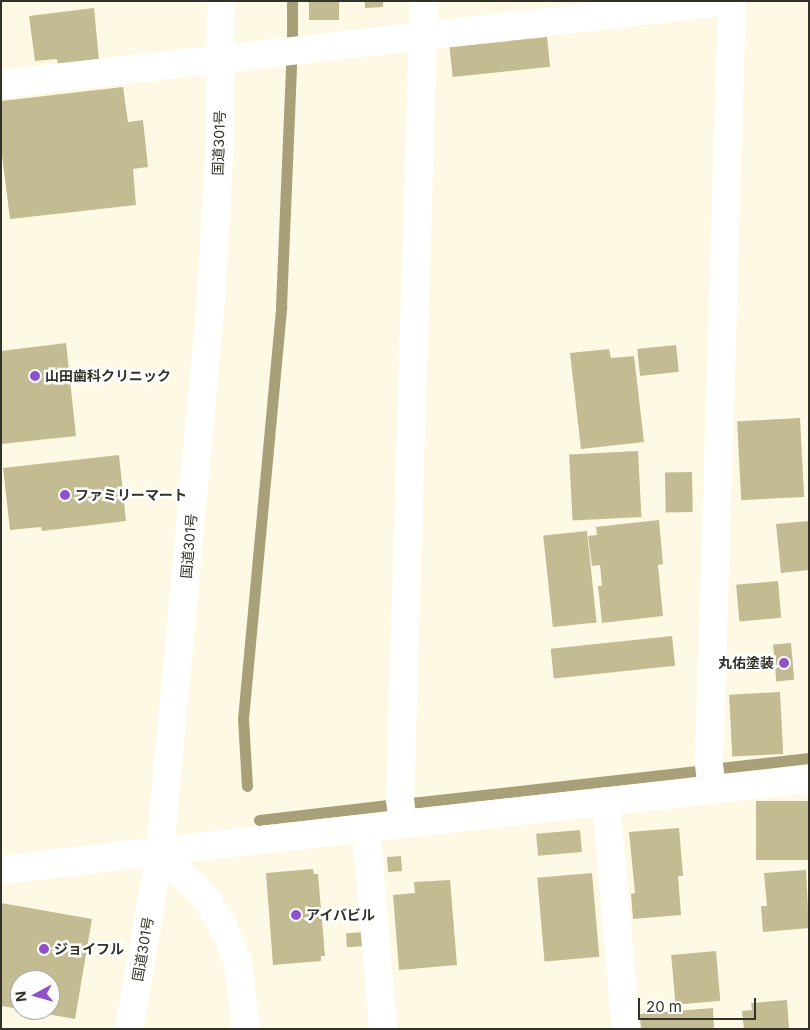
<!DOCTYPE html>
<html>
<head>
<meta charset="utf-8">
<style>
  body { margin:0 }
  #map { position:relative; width:810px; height:1030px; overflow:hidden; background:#fdf9e5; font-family:Inter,"Noto Sans JP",sans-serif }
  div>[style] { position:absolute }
  .stream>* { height:11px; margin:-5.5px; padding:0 5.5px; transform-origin:5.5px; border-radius:5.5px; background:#a8a078 }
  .building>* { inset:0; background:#c3bb92; transform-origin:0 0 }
  .minor>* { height:28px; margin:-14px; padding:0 14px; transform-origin:14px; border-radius:14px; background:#fff }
  .tertiary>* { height:28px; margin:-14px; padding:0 14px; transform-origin:14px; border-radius:14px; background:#fff }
  .trunk>* { height:28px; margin:-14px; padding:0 14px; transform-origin:14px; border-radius:14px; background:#fff }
  .dots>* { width:14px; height:14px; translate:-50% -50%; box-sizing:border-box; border:2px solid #fff; border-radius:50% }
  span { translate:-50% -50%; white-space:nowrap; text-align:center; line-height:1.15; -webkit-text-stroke:5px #fff; paint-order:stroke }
  .street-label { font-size:14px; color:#33322a }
  .poi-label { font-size:14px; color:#33322a; font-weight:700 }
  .left { translate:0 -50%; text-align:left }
  .right { translate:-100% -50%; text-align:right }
  .frame { position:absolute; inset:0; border:2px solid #33322a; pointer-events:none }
  .north { position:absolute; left:10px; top:970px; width:50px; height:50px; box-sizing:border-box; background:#fff; border:1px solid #adadaa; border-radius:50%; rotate:264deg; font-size:14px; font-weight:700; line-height:20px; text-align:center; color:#33322a }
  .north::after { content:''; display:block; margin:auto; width:18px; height:22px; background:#8f52c9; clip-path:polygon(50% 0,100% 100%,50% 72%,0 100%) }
  .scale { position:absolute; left:638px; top:998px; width:118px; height:22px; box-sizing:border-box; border:2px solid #33322a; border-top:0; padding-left:6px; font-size:15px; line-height:18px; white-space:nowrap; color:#33322a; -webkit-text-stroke:4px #fff; paint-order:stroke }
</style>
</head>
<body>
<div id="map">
  <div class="stream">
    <i style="left:292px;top:39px;width:38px;rotate:-90deg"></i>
    <i style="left:720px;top:768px;width:90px;rotate:-6.4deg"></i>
    <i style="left:247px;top:786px;width:67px;rotate:-93.4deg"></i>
    <i style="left:243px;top:719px;width:415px;rotate:-84.7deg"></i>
    <i style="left:281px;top:306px;width:243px;rotate:-87.6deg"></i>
    <i style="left:411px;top:803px;width:288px;rotate:-6.4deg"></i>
    <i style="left:259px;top:820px;width:130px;rotate:-6.6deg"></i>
  </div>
  <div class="building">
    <i style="left:309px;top:1px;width:30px;height:19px"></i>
    <i style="clip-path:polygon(365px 1px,383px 1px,383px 7px,365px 8px)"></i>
    <i style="clip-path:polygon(94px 8px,99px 60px,58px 64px,57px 59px,35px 61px,29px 16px)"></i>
    <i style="left:547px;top:37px;width:30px;height:98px;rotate:84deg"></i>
    <i style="clip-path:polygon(123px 87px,128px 122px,143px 120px,148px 167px,133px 169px,136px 205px,10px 219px,1px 147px,1px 101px)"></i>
    <i style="clip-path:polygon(66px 343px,76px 436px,1px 444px,1px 351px)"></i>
    <i style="left:676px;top:345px;width:27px;height:39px;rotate:84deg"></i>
    <i style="clip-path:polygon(609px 349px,611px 358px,634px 356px,644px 442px,581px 449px,570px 353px)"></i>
    <i style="left:800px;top:418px;width:79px;height:63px;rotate:87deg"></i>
    <i style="left:638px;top:451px;width:66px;height:69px;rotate:87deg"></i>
    <i style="clip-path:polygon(119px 455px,126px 521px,42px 531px,41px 527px,10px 530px,3px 468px)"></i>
    <i style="left:692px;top:472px;width:40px;height:27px;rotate:89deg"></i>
    <i style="clip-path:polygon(659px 520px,663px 564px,658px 565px,663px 616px,602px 623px,598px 586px,602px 586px,600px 565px,592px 566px,588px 536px,597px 535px,596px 527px)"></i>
    <i style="clip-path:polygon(809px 521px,809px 570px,781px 573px,776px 524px)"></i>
    <i style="left:587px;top:531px;width:92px;height:44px;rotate:84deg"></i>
    <i style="left:778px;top:581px;width:37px;height:42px;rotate:85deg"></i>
    <i style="left:672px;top:636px;width:30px;height:122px;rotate:84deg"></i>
    <i style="left:791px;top:643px;width:37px;height:18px;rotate:85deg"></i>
    <i style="left:780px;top:692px;width:62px;height:51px;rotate:87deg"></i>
    <i style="left:809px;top:801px;width:59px;height:53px;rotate:90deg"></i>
    <i style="clip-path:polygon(679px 828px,683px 876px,678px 876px,681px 915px,633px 919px,631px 894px,635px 893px,629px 832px)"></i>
    <i style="left:580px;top:830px;width:22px;height:44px;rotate:85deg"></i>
    <i style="left:401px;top:856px;width:15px;height:14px;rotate:86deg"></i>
    <i style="clip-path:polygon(313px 869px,314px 874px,318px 874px,325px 956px,321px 956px,321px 961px,273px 965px,266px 873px)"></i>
    <i style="clip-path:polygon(806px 870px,809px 928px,763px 932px,761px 906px,767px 906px,764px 873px)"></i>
    <i style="left:592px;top:873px;width:84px;height:55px;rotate:85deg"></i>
    <i style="clip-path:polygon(450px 880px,457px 965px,399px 970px,393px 895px,415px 893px,414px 882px)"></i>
    <i style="clip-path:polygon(1px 903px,92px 919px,75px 1019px,30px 1011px,50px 1010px,50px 980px,20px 980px,20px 1009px,1px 1006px)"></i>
    <i style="left:365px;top:932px;width:14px;height:19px;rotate:86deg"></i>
    <i style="left:716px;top:951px;width:50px;height:45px;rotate:85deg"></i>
    <i style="clip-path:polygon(787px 1000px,789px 1029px,744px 1029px,742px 1011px,752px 1010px,751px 1003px)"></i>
    <i style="clip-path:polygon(713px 1008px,714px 1029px,641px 1029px,640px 1014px)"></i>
  </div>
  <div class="minor">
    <i style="left:1px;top:84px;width:735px;rotate:-6.49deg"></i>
    <i style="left:712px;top:789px;width:26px;rotate:-97deg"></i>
    <i style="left:709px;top:763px;width:762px;rotate:-88.27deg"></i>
    <i style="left:606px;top:801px;width:229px;rotate:85deg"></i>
    <i style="left:403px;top:824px;width:26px;rotate:-97deg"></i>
    <i style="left:400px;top:798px;width:797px;rotate:-88.28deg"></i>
    <i style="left:366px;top:829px;width:201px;rotate:85.1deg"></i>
    <i style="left:1px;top:870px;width:160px;rotate:-6.8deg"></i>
  </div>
  <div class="tertiary">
    <i style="left:160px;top:851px;width:653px;rotate:-6.33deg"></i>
    <i style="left:160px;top:851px;width:68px;rotate:46.2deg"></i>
    <i style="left:207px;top:900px;width:35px;rotate:59deg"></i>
    <i style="left:225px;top:930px;width:35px;rotate:68deg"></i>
    <i style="left:238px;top:962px;width:67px;rotate:83.2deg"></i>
  </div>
  <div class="trunk">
    <i style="left:129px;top:1029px;width:181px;rotate:-80.1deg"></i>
    <i style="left:160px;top:851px;width:553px;rotate:-84.71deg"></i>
    <i style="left:211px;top:300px;width:161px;rotate:-86.8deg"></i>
    <i style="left:220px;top:139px;width:138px;rotate:-89.6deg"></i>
  </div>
  <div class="dots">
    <i style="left:35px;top:376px;background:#8f52c9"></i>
    <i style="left:65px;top:495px;background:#8f52c9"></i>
    <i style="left:784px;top:663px;background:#8f52c9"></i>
    <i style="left:296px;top:915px;background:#8f52c9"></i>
    <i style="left:44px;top:949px;background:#8f52c9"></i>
  </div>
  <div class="street-label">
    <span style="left:219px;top:143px;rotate:-88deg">国道301号</span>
    <span style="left:189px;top:546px;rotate:-85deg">国道301号</span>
    <span style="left:143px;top:949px;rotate:-80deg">国道301号</span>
  </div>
  <div class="poi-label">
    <span class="left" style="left:45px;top:376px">山田歯科クリニック</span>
    <span class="left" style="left:75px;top:495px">ファミリーマート</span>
    <span class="right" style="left:774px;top:663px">丸佑塗装</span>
    <span class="left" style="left:306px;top:915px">アイバビル</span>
    <span class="left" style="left:54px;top:949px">ジョイフル</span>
  </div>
  <div class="frame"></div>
  <div class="north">N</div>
  <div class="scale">20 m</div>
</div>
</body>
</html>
